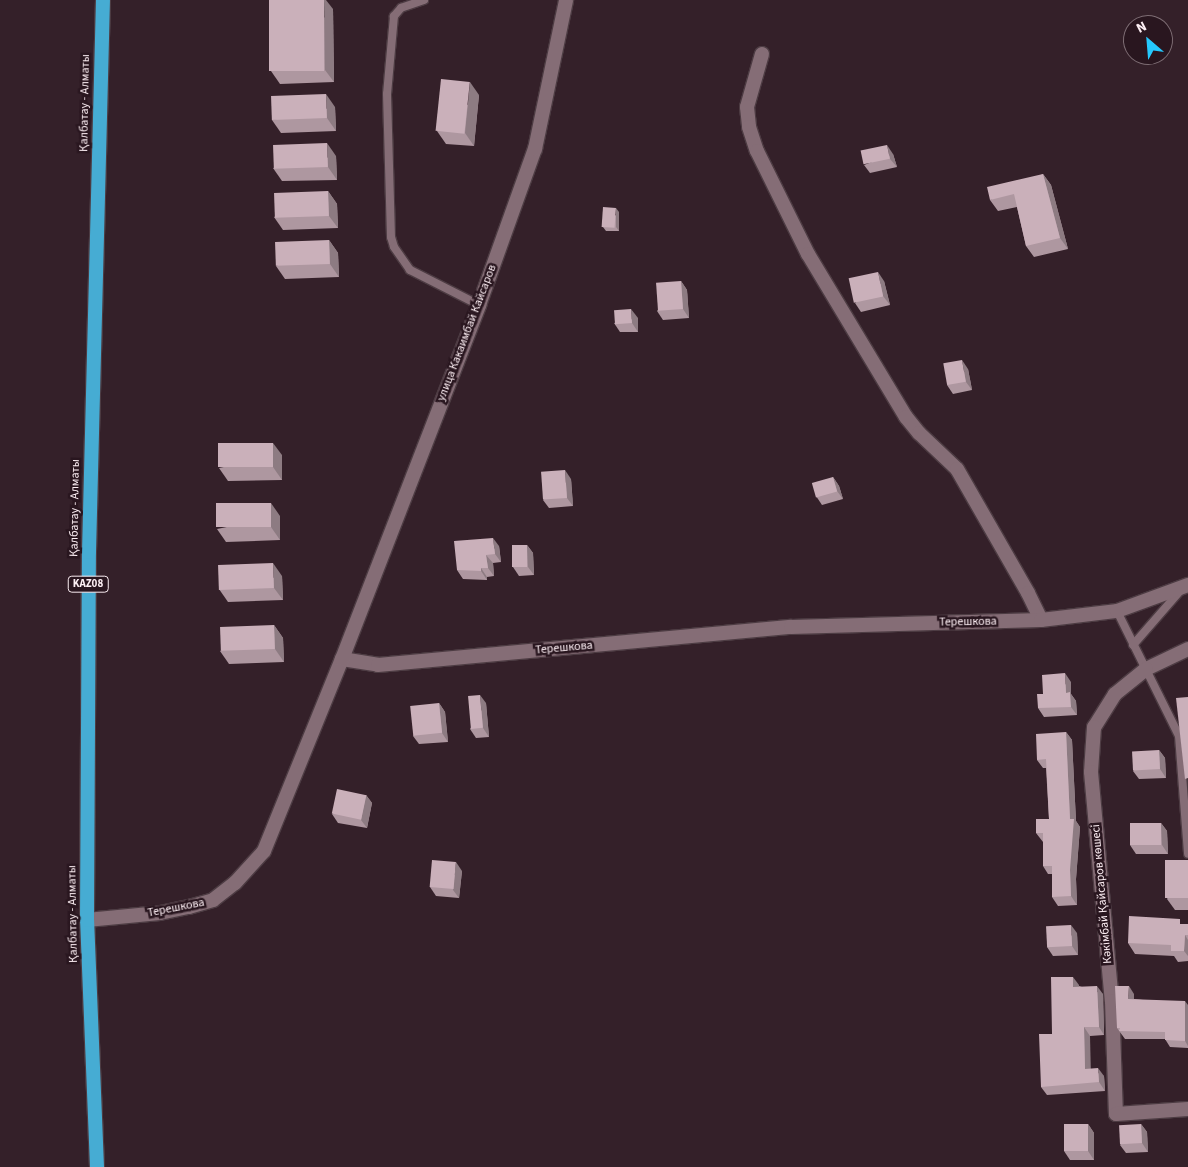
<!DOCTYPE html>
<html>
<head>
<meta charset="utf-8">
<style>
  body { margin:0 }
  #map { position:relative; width:1188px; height:1167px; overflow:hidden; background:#342029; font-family:"Source Sans 3",sans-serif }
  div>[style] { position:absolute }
  .roads { filter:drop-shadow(1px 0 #4d3c43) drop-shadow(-1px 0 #4d3c43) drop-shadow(0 1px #4d3c43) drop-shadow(0 -1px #4d3c43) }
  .service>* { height:8px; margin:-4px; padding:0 4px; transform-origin:4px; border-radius:4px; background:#856d76 }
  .minor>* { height:14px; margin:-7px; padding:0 7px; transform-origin:7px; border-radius:7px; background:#856d76 }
  .trunk>* { height:14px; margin:-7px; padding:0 7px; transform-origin:7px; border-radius:7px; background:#46acd3 }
  .wall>* { inset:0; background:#ae97a0 }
  .shaded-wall>* { inset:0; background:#8d7b82 }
  .building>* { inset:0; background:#cab0ba; transform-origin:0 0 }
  span { translate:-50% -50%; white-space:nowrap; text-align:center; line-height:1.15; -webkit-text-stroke:5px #29161f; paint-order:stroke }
  .shield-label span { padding:1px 4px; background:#29161f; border:1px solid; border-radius:4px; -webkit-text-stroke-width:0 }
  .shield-label { font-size:11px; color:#fdeff4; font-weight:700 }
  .street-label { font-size:12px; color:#fdeff4 }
  .north { position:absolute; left:1123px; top:15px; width:50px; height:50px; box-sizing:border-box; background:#29161f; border:1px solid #7e6d74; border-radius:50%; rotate:333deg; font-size:14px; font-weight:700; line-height:20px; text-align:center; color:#fdeff4 }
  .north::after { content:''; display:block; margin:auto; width:18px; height:22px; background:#25c9fe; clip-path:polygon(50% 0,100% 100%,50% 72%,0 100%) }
</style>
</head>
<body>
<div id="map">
  <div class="roads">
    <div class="service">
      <i style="left:424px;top:0;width:24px;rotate:161deg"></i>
      <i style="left:401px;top:8px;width:11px;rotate:131deg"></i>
      <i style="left:394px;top:16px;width:78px;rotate:95.1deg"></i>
      <i style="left:387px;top:94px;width:143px;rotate:88.4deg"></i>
      <i style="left:391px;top:237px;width:10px;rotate:73deg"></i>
      <i style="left:394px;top:247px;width:28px;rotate:55deg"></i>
      <i style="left:410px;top:270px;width:77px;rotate:26.9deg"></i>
      <i style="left:1117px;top:611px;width:140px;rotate:63.6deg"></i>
      <i style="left:1179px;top:736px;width:118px;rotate:85.6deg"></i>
      <i style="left:1133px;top:645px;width:73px;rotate:-48.9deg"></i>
    </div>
    <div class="minor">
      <i style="left:762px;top:54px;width:55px;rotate:105.8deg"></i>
      <i style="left:747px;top:107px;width:20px;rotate:84deg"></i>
      <i style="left:749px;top:127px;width:25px;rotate:72deg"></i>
      <i style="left:757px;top:151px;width:115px;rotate:63.7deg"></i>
      <i style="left:808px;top:254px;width:190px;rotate:59deg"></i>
      <i style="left:906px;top:417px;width:21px;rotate:51deg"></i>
      <i style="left:919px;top:433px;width:52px;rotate:43.5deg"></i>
      <i style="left:957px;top:469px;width:143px;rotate:60.2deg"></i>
      <i style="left:1028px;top:593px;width:30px;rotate:64deg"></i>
      <i style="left:1188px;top:649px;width:47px;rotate:154.5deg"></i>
      <i style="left:1146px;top:669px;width:40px;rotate:141deg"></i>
      <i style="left:1115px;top:694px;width:39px;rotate:122deg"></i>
      <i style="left:1094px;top:727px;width:45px;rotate:93.8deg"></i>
      <i style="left:1091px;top:772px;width:230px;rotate:84.8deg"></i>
      <i style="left:1112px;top:1001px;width:113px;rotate:88deg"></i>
      <i style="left:1116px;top:1114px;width:72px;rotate:-4deg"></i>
      <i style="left:342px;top:659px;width:36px;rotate:9deg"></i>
      <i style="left:378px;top:665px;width:415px;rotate:-5.3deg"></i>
      <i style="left:791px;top:627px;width:250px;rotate:-1.6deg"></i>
      <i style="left:1041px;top:620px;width:77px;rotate:-6.8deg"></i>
      <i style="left:1117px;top:611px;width:76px;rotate:-20.1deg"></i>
      <i style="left:87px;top:920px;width:73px;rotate:-5.5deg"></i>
      <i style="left:160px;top:913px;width:30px;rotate:-12deg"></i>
      <i style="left:189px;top:907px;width:25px;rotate:-16deg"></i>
      <i style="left:213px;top:900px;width:28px;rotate:-38deg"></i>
      <i style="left:235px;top:883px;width:43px;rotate:-47.8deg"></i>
      <i style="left:264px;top:851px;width:207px;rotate:-67.9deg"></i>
      <i style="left:342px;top:659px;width:380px;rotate:-68.8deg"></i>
      <i style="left:479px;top:305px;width:166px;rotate:-70.3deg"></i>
      <i style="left:535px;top:149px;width:152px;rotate:-78.2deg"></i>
    </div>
    <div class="trunk">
      <i style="left:97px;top:1167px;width:247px;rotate:-92.3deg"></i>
      <i style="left:87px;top:920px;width:368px;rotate:-89.7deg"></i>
      <i style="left:89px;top:552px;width:552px;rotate:-88.55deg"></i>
    </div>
  </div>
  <div class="wall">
    <i style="clip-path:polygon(333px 9px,334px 82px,280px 84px,271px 71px)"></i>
    <i style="clip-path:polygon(479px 95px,474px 146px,446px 144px,437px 131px)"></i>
    <i style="clip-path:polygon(335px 107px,336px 131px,281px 133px,272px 120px)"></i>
    <i style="clip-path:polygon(893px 154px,897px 167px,870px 173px,864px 165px)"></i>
    <i style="clip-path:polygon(336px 156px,337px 180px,282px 181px,273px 168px)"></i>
    <i style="clip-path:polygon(1043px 174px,1051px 185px,1068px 249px,1034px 257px,1026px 246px,1017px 207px,998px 211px,990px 200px)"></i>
    <i style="clip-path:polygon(328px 191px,337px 204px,338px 228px,283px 230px,274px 217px)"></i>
    <i style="clip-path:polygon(619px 212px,619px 231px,606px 231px,603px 227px)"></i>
    <i style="clip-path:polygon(329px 240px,338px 253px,339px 277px,285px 279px,276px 266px)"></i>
    <i style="clip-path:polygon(681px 281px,687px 290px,689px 318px,663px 320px,657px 311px)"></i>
    <i style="clip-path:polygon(884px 281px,890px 305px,861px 312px,855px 303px)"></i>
    <i style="clip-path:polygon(638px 318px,638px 332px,620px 332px,614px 323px)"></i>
    <i style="clip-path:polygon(968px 369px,972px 390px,953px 394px,947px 385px)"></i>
    <i style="clip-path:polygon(282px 455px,282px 480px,228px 481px,219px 468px)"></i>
    <i style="clip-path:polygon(833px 477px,839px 486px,843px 499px,822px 505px,816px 496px)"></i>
    <i style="clip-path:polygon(571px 479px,573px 506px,549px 508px,543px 500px)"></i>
    <i style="clip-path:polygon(280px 516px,280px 540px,226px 542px,217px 529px)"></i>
    <i style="clip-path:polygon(527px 545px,533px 553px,534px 575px,519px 576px,513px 567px)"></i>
    <i style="clip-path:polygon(499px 546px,501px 562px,493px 563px,494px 576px,487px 577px,487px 580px,463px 579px,457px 570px)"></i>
    <i style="clip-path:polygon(282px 576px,283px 600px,228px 602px,219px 589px)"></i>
    <i style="clip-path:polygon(274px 625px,283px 638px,284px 662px,229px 664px,220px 651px)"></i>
    <i style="clip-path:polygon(1071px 682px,1071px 694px,1076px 701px,1077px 715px,1044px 717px,1038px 708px,1043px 694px)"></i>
    <i style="clip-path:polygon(439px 703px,445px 712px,448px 742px,419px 744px,413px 736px)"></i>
    <i style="clip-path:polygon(486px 703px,489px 737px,476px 738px,470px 729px)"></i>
    <i style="clip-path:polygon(1066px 732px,1072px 740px,1076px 821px,1080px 827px,1076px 879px,1077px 905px,1058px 906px,1052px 897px,1052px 874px,1048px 874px,1043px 866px,1043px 842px,1036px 833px,1049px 819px,1046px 768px,1043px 768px,1037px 760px)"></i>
    <i style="clip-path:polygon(1159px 750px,1165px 758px,1166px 778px,1139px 779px,1133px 771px)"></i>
    <i style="clip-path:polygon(366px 795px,372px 803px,367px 828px,338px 823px,332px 814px)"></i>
    <i style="clip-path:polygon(1161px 823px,1167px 831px,1168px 854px,1136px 854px,1130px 845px)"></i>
    <i style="clip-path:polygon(1188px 860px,1188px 910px,1175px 910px,1167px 899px)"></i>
    <i style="clip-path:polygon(462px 871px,459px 898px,436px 896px,430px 887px)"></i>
    <i style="clip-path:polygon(1184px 924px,1188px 924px,1188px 961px,1178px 962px,1174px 956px,1135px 954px,1128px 943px)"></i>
    <i style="clip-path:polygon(1077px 933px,1078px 955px,1053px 956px,1047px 947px)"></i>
    <i style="clip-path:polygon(1079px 985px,1079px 986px,1103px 994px,1104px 1035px,1090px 1036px,1090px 1069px,1104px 1076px,1105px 1091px,1047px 1095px,1041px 1087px,1052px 1034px)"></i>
    <i style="clip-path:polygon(1134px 994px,1134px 999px,1188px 1005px,1188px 1048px,1170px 1047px,1165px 1039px,1125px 1039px,1117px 1028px)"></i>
    <i style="clip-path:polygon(1088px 1124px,1094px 1133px,1094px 1160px,1070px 1160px,1064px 1151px)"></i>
    <i style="clip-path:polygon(1141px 1124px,1147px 1132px,1148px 1152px,1126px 1153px,1120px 1145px)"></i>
  </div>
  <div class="shaded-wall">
    <i style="clip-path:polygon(324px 0,326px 0,333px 9px,334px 82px,325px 70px)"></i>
    <i style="clip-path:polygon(470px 82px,479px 95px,474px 146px,465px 133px)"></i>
    <i style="clip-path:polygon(326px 94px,335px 107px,336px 131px,327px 118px)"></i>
    <i style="clip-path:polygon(327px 143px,336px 156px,337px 180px,328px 167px)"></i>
    <i style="clip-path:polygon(887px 145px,893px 154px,897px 167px,890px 159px)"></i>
    <i style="clip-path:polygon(1043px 174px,1051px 185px,1068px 249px,1060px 238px)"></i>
    <i style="clip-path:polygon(328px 191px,337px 204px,338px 228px,329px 216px)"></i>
    <i style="clip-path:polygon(616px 208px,619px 212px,619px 231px,616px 227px)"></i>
    <i style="clip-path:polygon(329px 240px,338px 253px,339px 277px,330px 264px)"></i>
    <i style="clip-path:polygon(878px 272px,884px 281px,890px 305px,883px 296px)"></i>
    <i style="clip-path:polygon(681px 281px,687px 290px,689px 318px,683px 309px)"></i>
    <i style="clip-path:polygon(631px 309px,638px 318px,638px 332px,632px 323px)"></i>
    <i style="clip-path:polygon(962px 360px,968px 369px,972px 390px,966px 382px)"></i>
    <i style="clip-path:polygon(273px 443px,282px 455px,282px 480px,273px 467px)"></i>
    <i style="clip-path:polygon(565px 470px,571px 479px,573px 506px,567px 498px)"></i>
    <i style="clip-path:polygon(833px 477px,839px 486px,843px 499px,837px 491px)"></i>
    <i style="clip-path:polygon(271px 503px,280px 516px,280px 540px,271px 527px)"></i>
    <i style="clip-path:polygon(493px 538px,499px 546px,501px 562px,495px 554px)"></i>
    <i style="clip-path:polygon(527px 545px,533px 553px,534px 575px,528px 567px)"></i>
    <i style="clip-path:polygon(486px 555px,493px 563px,494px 576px,488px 568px)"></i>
    <i style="clip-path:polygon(273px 563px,282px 576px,283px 600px,274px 588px)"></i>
    <i style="clip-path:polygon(481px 568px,487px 577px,487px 580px,481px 571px)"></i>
    <i style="clip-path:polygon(274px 625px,283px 638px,284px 662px,275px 649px)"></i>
    <i style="clip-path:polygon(1065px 673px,1071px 682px,1071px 694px,1076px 701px,1077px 715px,1071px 707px,1066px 693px)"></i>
    <i style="clip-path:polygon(480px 695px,486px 703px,489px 737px,483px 728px)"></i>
    <i style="clip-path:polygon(439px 703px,445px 712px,448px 742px,442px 733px)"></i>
    <i style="clip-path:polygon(1066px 732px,1072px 740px,1076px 821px,1080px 827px,1076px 879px,1077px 905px,1071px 896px,1070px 870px,1070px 819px)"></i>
    <i style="clip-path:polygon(1159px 750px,1165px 758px,1166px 778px,1160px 769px)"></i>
    <i style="clip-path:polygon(366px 795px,372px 803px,367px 828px,361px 820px)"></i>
    <i style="clip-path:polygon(1161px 823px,1167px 831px,1168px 854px,1162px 845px)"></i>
    <i style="clip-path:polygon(456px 862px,462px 871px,459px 898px,453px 890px)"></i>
    <i style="clip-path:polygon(1071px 925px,1077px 933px,1078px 955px,1072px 946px)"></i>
    <i style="clip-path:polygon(1185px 935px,1188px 940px,1188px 956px,1184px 951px)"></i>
    <i style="clip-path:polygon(1073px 977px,1079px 985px,1079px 995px,1073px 987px)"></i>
    <i style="clip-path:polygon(1097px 986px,1103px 994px,1104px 1035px,1099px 1027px)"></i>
    <i style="clip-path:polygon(1129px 986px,1134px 994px,1134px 1006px,1128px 999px)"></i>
    <i style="clip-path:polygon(1185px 1001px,1188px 1005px,1188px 1046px,1185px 1041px)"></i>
    <i style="clip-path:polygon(1084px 1027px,1090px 1036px,1091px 1077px,1085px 1069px)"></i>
    <i style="clip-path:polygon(1098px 1068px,1104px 1076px,1105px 1091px,1099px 1082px)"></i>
    <i style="clip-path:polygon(1088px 1124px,1094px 1133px,1094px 1160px,1088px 1151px)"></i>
    <i style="clip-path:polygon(1141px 1124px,1147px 1132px,1148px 1152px,1142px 1143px)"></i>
  </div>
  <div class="building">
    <i style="left:269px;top:0;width:55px;height:71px"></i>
    <i style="left:441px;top:79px;width:29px;height:52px;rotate:6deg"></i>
    <i style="left:326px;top:94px;width:24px;height:55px;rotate:88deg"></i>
    <i style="left:327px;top:143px;width:24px;height:54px;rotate:88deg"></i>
    <i style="left:887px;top:145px;width:14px;height:27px;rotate:78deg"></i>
    <i style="clip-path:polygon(1043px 174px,1060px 238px,1026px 246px,1014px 194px,990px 200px,987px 187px)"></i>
    <i style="left:328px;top:191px;width:25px;height:54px;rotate:88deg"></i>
    <i style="left:603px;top:207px;width:13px;height:20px;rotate:4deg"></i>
    <i style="left:329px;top:240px;width:24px;height:54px;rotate:88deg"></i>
    <i style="left:878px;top:272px;width:25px;height:30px;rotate:78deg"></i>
    <i style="left:681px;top:281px;width:28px;height:25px;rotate:86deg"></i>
    <i style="left:631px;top:309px;width:14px;height:17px;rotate:86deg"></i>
    <i style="left:962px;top:360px;width:22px;height:19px;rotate:80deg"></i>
    <i style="left:273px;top:443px;width:24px;height:55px;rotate:90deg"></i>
    <i style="left:565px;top:470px;width:28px;height:24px;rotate:86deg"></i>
    <i style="left:833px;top:477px;width:15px;height:22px;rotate:74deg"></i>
    <i style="left:271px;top:503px;width:24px;height:55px;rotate:90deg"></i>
    <i style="clip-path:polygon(493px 538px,495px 554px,486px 555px,488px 568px,481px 568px,481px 571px,457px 570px,454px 541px)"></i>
    <i style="left:512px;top:545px;width:15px;height:22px"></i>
    <i style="left:273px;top:563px;width:25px;height:55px;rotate:88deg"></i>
    <i style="left:274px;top:625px;width:24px;height:54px;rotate:88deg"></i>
    <i style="clip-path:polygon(1065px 673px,1066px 693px,1070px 692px,1071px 707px,1038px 708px,1037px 694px,1043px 694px,1042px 675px)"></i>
    <i style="left:480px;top:695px;width:33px;height:12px;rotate:85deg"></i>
    <i style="clip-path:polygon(1188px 697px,1188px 778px,1185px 779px,1176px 698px)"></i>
    <i style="left:439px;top:703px;width:30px;height:29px;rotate:84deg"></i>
    <i style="clip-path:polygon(1066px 732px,1070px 819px,1074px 819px,1070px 870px,1071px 896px,1052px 897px,1052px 866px,1043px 866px,1043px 833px,1036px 833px,1036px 819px,1049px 819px,1046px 759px,1037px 760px,1036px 734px)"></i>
    <i style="left:1159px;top:750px;width:19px;height:27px;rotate:87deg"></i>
    <i style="left:337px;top:789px;width:30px;height:25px;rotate:12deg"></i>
    <i style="left:1130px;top:823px;width:31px;height:22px"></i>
    <i style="left:432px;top:860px;width:24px;height:27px;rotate:5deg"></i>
    <i style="left:1188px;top:860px;width:38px;height:23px;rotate:90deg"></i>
    <i style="clip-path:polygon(1129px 916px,1180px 919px,1180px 924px,1188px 924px,1188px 935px,1185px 935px,1184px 951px,1171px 951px,1171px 945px,1128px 943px)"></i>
    <i style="left:1071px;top:925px;width:21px;height:25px;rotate:87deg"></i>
    <i style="clip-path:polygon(1051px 977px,1073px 977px,1073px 987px,1097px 986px,1099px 1027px,1084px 1027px,1085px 1069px,1098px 1068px,1099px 1082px,1041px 1087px,1039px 1034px,1052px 1034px)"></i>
    <i style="clip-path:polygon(1115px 986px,1129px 986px,1128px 999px,1185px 1001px,1185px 1041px,1165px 1040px,1165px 1032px,1119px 1031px,1120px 1028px,1117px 1028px)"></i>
    <i style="left:1088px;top:1124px;width:27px;height:24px;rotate:90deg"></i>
    <i style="left:1141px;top:1124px;width:19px;height:22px;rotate:87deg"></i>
  </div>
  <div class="shield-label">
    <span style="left:88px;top:584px">KAZ08</span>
  </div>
  <div class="street-label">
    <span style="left:85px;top:103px;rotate:-89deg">Қалбатау - Алматы</span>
    <span style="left:467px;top:333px;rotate:-69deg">улица Какаимбай Кайсаров</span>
    <span style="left:75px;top:508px;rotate:-89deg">Қалбатау - Алматы</span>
    <span style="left:968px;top:622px;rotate:-1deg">Терешкова</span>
    <span style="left:564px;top:648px;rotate:-5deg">Терешкова</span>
    <span style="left:1102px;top:894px;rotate:-95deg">Кәкімбай Қайсаров көшесі</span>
    <span style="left:176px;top:908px;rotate:-11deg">Терешкова</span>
    <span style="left:73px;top:914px;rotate:-91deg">Қалбатау - Алматы</span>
  </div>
  <div class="north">N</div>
</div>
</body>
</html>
